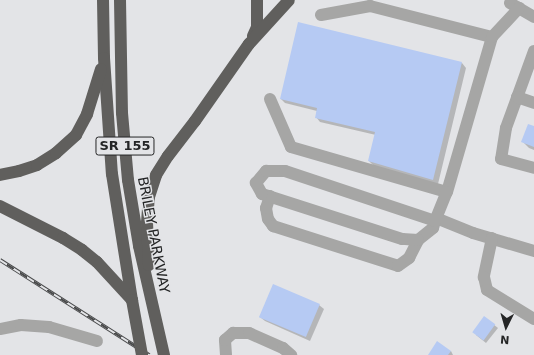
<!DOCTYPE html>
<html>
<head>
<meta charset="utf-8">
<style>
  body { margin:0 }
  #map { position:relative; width:534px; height:355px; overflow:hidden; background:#e3e4e7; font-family:"DejaVu Sans",sans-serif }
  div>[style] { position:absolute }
  .shadow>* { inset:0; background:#0003 }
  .building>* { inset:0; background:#b6caf3; transform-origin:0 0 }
  .minor>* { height:12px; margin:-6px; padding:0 6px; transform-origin:6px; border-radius:6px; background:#a6a6a5 }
  .highway>* { height:12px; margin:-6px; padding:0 6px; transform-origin:6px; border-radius:6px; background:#605f5d }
  .rail>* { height:4px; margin-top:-2px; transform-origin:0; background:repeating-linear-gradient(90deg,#e3e4e7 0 8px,#494a4b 0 16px); box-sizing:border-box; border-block:1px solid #494a4b }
  .highway-bridge>* { height:12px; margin:-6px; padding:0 6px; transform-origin:6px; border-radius:6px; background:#605f5d }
  span { translate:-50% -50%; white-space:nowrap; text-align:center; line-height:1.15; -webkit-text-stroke:3px #e3e4e7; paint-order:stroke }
  .shield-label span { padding:1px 3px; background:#e3e4e7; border:1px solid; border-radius:3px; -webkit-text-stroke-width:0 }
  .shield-label { font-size:13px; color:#242526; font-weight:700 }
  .street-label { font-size:14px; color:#242526 }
  .north { position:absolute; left:486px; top:307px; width:40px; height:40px; -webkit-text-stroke:3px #e3e4e7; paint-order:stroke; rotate:185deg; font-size:11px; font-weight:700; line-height:16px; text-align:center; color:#242526 }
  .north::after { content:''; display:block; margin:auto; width:14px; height:18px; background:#242526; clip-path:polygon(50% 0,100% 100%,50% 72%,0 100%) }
</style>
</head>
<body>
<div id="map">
  <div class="shadow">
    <i style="clip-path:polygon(462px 63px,466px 68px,438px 184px,374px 166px,369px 161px,376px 135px,320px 122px,316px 117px,317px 111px,285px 103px,281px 99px)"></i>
    <i style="clip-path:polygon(534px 127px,534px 150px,529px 148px,523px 142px)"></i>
    <i style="clip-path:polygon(319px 305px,324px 309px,310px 341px,265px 321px,260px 317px)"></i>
    <i style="clip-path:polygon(484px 317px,498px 328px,486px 343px,476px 335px)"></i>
    <i style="clip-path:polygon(451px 351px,453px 355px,429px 355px)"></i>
  </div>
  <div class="building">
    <i style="clip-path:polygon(298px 22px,462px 62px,433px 180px,368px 161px,375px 132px,315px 118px,317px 108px,280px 99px)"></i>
    <i style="clip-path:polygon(528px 124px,534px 126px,534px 147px,521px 142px)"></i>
    <i style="left:273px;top:284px;width:51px;height:36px;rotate:23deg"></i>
    <i style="left:484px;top:316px;width:14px;height:20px;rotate:36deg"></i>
    <i style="clip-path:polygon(437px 341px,451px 351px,448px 355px,428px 355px)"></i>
  </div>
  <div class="minor">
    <i style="left:510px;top:3px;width:28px;rotate:30deg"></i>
    <i style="left:321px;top:15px;width:50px;rotate:-10.4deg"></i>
    <i style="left:370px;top:6px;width:126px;rotate:14.3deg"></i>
    <i style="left:534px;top:51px;width:82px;rotate:110deg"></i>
    <i style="left:506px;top:128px;width:31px;rotate:99deg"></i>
    <i style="left:501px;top:159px;width:34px;rotate:15deg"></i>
    <i style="left:517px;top:97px;width:18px;rotate:19deg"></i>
    <i style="left:270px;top:99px;width:52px;rotate:66.4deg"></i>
    <i style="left:291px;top:147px;width:162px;rotate:16.1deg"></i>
    <i style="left:447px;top:192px;width:161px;rotate:-73.8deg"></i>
    <i style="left:492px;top:37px;width:40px;rotate:-47deg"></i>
    <i style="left:270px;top:196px;width:13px;rotate:108deg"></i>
    <i style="left:266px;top:208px;width:11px;rotate:80deg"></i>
    <i style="left:268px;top:219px;width:9px;rotate:54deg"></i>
    <i style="left:273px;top:226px;width:131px;rotate:17.7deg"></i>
    <i style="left:398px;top:266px;width:14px;rotate:-36deg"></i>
    <i style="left:409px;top:258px;width:20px;rotate:-63deg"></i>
    <i style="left:436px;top:218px;width:40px;rotate:22deg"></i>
    <i style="left:473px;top:233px;width:64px;rotate:16.4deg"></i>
    <i style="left:435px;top:221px;width:7px;rotate:106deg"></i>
    <i style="left:433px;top:228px;width:19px;rotate:141deg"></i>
    <i style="left:418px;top:240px;width:16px;rotate:-176deg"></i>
    <i style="left:402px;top:239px;width:147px;rotate:-162.2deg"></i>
    <i style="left:262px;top:194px;width:13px;rotate:-119deg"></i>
    <i style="left:256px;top:183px;width:16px;rotate:-50deg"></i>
    <i style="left:266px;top:171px;width:19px"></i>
    <i style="left:285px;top:171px;width:158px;rotate:18.4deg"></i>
    <i style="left:435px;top:221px;width:31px;rotate:-68deg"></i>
    <i style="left:492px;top:238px;width:40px;rotate:102deg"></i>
    <i style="left:484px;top:277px;width:13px;rotate:77deg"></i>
    <i style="left:487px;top:290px;width:55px;rotate:31.7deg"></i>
    <i style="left:0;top:329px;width:21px;rotate:-11deg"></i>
    <i style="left:21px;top:325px;width:28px;rotate:4deg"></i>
    <i style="left:49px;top:327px;width:50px;rotate:16.3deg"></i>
    <i style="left:226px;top:355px;width:15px;rotate:-94deg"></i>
    <i style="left:225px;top:340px;width:11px;rotate:-41deg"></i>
    <i style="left:233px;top:333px;width:16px"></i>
    <i style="left:249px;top:333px;width:37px;rotate:24deg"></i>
    <i style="left:283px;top:348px;width:11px;rotate:41deg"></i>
  </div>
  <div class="highway">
    <i style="left:103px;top:0;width:58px;rotate:89deg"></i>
    <i style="left:104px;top:58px;width:116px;rotate:86.1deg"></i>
    <i style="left:112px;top:174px;width:128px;rotate:81deg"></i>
    <i style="left:120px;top:0;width:113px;rotate:89deg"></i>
    <i style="left:122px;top:113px;width:67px;rotate:84.9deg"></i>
    <i style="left:128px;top:180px;width:67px;rotate:80.5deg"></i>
    <i style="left:139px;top:246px;width:112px;rotate:77.1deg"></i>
    <i style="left:253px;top:36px;width:10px;rotate:-66deg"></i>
    <i style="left:257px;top:27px;width:27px;rotate:-90deg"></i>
    <i style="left:0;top:175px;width:19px;rotate:-12deg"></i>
    <i style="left:19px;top:171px;width:19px;rotate:-18deg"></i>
    <i style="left:37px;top:165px;width:22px;rotate:-32deg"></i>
    <i style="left:56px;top:153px;width:27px;rotate:-42deg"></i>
    <i style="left:76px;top:135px;width:24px;rotate:-62deg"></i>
    <i style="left:87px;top:114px;width:47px;rotate:-72.7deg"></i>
    <i style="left:0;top:206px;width:71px;rotate:26.9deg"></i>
    <i style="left:63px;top:238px;width:22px;rotate:32deg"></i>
    <i style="left:82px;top:250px;width:19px;rotate:39deg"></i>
    <i style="left:97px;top:262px;width:52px;rotate:47.4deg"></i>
    <i style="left:149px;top:265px;width:42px;rotate:-92.7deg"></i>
    <i style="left:147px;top:223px;width:26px;rotate:-86deg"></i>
    <i style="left:149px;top:197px;width:23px;rotate:-72deg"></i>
    <i style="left:156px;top:175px;width:22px;rotate:-58deg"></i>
    <i style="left:168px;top:156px;width:44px;rotate:-52.4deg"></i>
    <i style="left:195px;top:121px;width:94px;rotate:-55deg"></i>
    <i style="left:249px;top:44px;width:59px;rotate:-47.7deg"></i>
  </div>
  <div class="rail">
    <i style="left:0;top:260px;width:177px;rotate:32.5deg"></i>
  </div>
  <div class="highway-bridge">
    <i style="left:132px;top:300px;width:56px;rotate:79.7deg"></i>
  </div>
  <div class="shield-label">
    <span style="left:125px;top:146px">SR 155</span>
  </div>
  <div class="street-label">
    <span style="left:154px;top:235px;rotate:79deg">BRILEY PARKWAY</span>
  </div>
  <div class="north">N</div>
</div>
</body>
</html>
